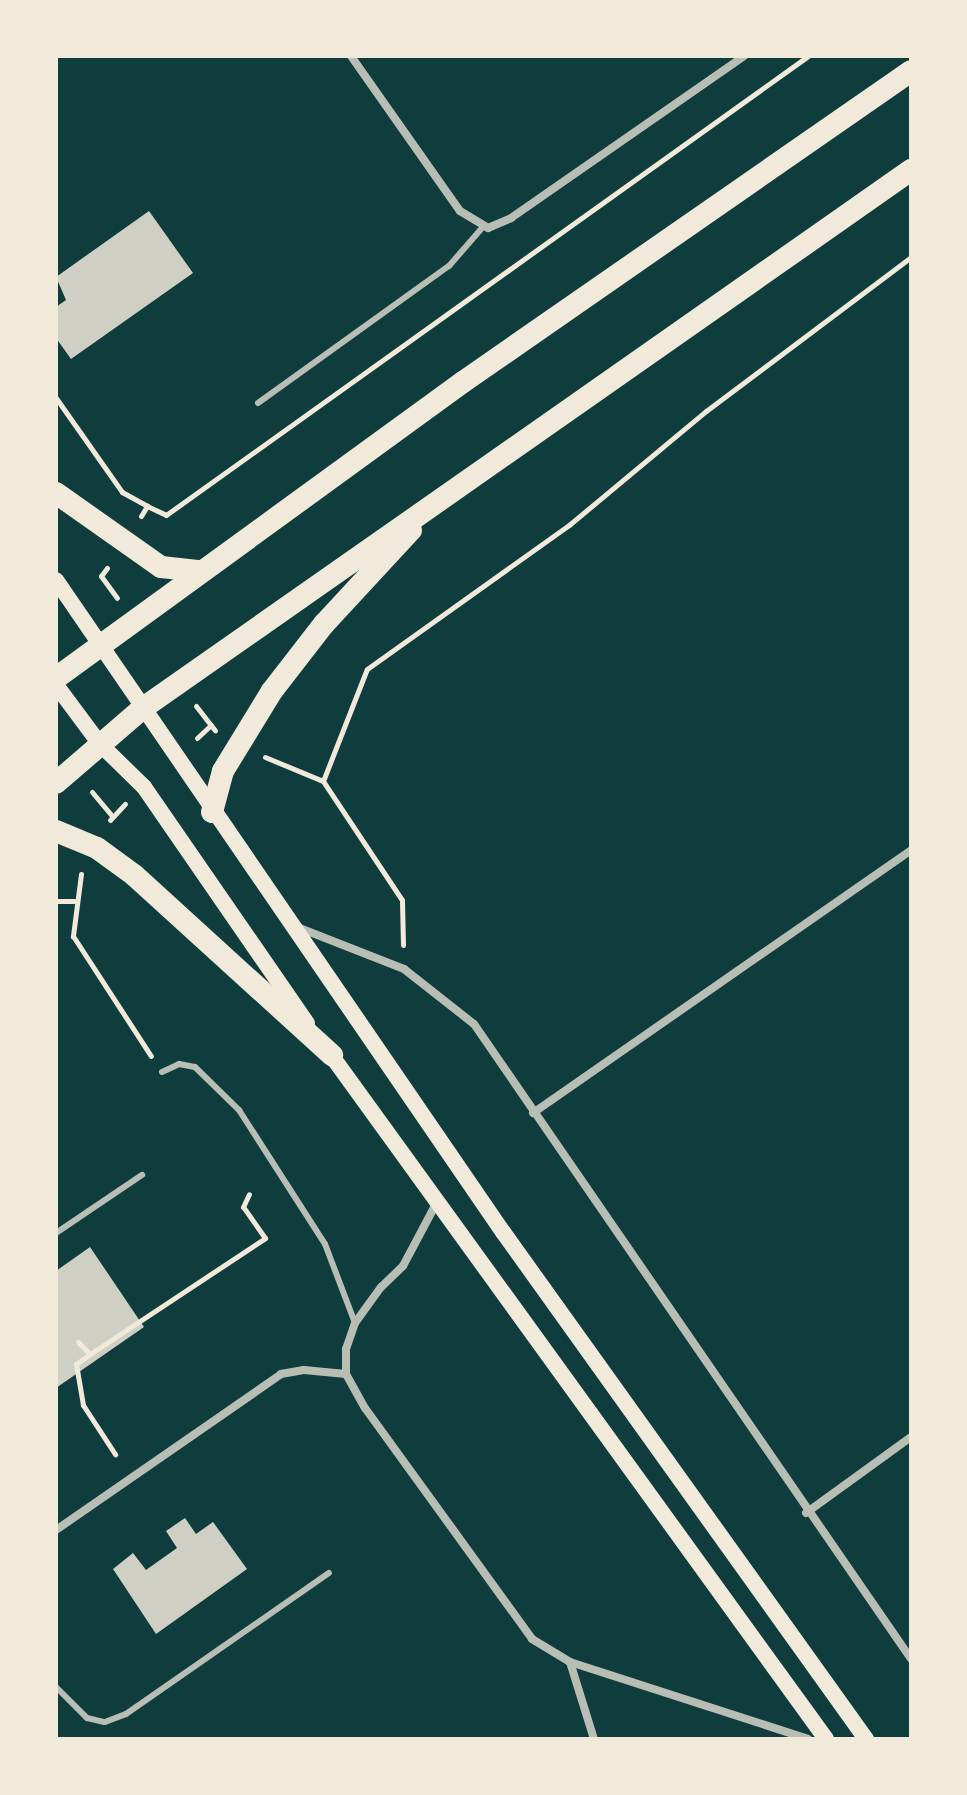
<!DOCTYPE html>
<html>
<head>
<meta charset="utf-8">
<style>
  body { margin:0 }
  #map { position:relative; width:967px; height:1795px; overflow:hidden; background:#0f3d3e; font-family:Signika,sans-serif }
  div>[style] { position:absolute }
  .building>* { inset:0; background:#cfcfc3 }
  .path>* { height:5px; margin:-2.5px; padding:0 2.5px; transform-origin:2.5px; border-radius:2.5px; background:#f1e9da }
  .service>* { height:6px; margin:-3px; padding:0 3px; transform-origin:3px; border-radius:3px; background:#b8beb3 }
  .minor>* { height:8px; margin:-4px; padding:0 4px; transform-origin:4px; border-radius:4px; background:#b8beb3 }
  .secondary>* { height:16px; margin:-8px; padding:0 8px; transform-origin:8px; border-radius:8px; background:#f1e9da }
  .trunk>* { height:22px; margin:-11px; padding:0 11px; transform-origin:11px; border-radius:11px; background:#f1e9da }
  span { translate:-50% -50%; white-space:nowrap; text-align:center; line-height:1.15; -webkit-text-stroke:8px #f1e9da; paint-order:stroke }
  .frame { position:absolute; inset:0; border:58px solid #f1e9da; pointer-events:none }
</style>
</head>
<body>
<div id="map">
  <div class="building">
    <i style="clip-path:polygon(149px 211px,193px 273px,71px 359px,56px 338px,56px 307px,66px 300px,56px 277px)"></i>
    <i style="clip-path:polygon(90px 1247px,144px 1327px,56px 1388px,56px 1271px)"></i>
    <i style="clip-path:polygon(185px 1518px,196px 1534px,213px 1522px,247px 1569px,156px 1634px,113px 1569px,133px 1553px,146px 1570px,177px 1548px,166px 1531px)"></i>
  </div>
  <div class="path">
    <i style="left:56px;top:398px;width:115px;rotate:54.9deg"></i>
    <i style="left:122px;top:492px;width:29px;rotate:29deg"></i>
    <i style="left:141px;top:516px;width:12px;rotate:-59deg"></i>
    <i style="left:147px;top:506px;width:21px;rotate:25deg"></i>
    <i style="left:166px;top:515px;width:789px;rotate:-35.56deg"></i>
    <i style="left:107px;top:568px;width:10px;rotate:127deg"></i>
    <i style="left:101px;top:576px;width:27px;rotate:54deg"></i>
    <i style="left:196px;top:706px;width:31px;rotate:52deg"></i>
    <i style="left:197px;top:738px;width:19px;rotate:-43deg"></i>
    <i style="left:265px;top:757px;width:63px;rotate:22.5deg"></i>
    <i style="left:92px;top:792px;width:31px;rotate:50deg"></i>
    <i style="left:110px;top:820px;width:22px;rotate:-47deg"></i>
    <i style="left:81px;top:874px;width:63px;rotate:97.4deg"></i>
    <i style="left:73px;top:936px;width:143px;rotate:57deg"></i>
    <i style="left:56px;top:901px;width:18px"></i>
    <i style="left:403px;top:945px;width:45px;rotate:-91.3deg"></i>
    <i style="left:402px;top:900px;width:143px;rotate:-123.6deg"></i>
    <i style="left:323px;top:781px;width:120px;rotate:-68.6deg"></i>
    <i style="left:367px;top:669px;width:248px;rotate:-35.5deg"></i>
    <i style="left:569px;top:525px;width:178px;rotate:-39.8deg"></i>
    <i style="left:706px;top:411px;width:256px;rotate:-36.9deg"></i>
    <i style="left:78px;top:1342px;width:17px;rotate:45deg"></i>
    <i style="left:90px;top:1354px;width:210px;rotate:-33.5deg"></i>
    <i style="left:265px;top:1238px;width:38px;rotate:-125deg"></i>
    <i style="left:243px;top:1207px;width:14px;rotate:-65deg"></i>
    <i style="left:90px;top:1354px;width:17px;rotate:144deg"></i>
    <i style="left:76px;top:1364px;width:42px;rotate:80.3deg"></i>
    <i style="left:83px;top:1405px;width:59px;rotate:56.9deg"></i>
  </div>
  <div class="service">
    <i style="left:258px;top:403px;width:235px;rotate:-35.7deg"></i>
    <i style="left:449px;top:266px;width:50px;rotate:-49deg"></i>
    <i style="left:162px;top:1072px;width:19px;rotate:-25deg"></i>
    <i style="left:179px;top:1064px;width:16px;rotate:11deg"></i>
    <i style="left:195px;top:1067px;width:62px;rotate:44.3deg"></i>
    <i style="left:239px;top:1110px;width:159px;rotate:57.3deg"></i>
    <i style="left:325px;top:1244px;width:85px;rotate:69.2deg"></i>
    <i style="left:56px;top:1233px;width:104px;rotate:-34deg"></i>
    <i style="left:56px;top:1687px;width:44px;rotate:45deg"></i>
    <i style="left:87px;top:1718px;width:18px;rotate:13deg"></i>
    <i style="left:105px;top:1722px;width:22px;rotate:-21deg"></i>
    <i style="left:126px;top:1714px;width:247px;rotate:-34.8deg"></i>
  </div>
  <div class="minor">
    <i style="left:351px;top:56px;width:189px;rotate:54.9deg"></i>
    <i style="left:460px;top:211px;width:33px;rotate:31deg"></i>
    <i style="left:488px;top:228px;width:25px;rotate:-23deg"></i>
    <i style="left:511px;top:218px;width:284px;rotate:-34.8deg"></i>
    <i style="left:297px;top:927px;width:115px;rotate:21.4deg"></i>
    <i style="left:404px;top:969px;width:89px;rotate:38.2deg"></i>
    <i style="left:474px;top:1024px;width:771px;rotate:55.46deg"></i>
    <i style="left:533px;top:1113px;width:460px;rotate:-34.8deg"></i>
    <i style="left:437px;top:1202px;width:72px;rotate:118deg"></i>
    <i style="left:403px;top:1266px;width:30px;rotate:136deg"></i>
    <i style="left:381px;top:1287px;width:44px;rotate:125.8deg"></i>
    <i style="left:355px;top:1323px;width:28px;rotate:109deg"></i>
    <i style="left:346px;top:1349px;width:25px;rotate:90deg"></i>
    <i style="left:346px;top:1374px;width:39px;rotate:61deg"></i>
    <i style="left:365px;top:1408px;width:285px;rotate:54.1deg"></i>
    <i style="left:532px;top:1639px;width:44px;rotate:31.2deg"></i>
    <i style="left:570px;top:1662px;width:250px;rotate:17.9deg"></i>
    <i style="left:806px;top:1513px;width:130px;rotate:-35.9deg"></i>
    <i style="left:56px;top:1530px;width:274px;rotate:-34.7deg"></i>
    <i style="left:281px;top:1374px;width:23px;rotate:-10deg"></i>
    <i style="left:304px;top:1370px;width:42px;rotate:5.4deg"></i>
    <i style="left:570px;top:1662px;width:81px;rotate:72.7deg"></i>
  </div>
  <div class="secondary">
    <i style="left:56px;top:580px;width:791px;rotate:55.57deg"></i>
    <i style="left:503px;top:1232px;width:624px;rotate:54.4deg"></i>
    <i style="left:56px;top:685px;width:72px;rotate:53.4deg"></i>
    <i style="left:99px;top:743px;width:63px;rotate:44.4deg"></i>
    <i style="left:144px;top:787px;width:287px;rotate:55.4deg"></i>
    <i style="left:326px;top:1048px;width:853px;rotate:54.11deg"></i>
  </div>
  <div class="trunk">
    <i style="left:56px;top:493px;width:128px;rotate:35.2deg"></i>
    <i style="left:161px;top:567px;width:39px;rotate:6deg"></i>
    <i style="left:56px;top:678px;width:503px;rotate:-36.03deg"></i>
    <i style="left:463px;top:382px;width:545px;rotate:-34.77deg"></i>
    <i style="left:56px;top:783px;width:115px;rotate:-40.8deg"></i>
    <i style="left:143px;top:708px;width:938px;rotate:-35.01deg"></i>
    <i style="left:212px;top:812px;width:42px;rotate:-75deg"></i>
    <i style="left:223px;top:771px;width:94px;rotate:-58.5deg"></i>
    <i style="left:272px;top:691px;width:85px;rotate:-52.2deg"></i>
    <i style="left:324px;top:624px;width:128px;rotate:-47.2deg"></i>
    <i style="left:56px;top:831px;width:44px;rotate:22.5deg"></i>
    <i style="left:97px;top:848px;width:46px;rotate:36.1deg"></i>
    <i style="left:134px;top:875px;width:268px;rotate:42.3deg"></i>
  </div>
  <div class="frame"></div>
</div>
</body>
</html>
